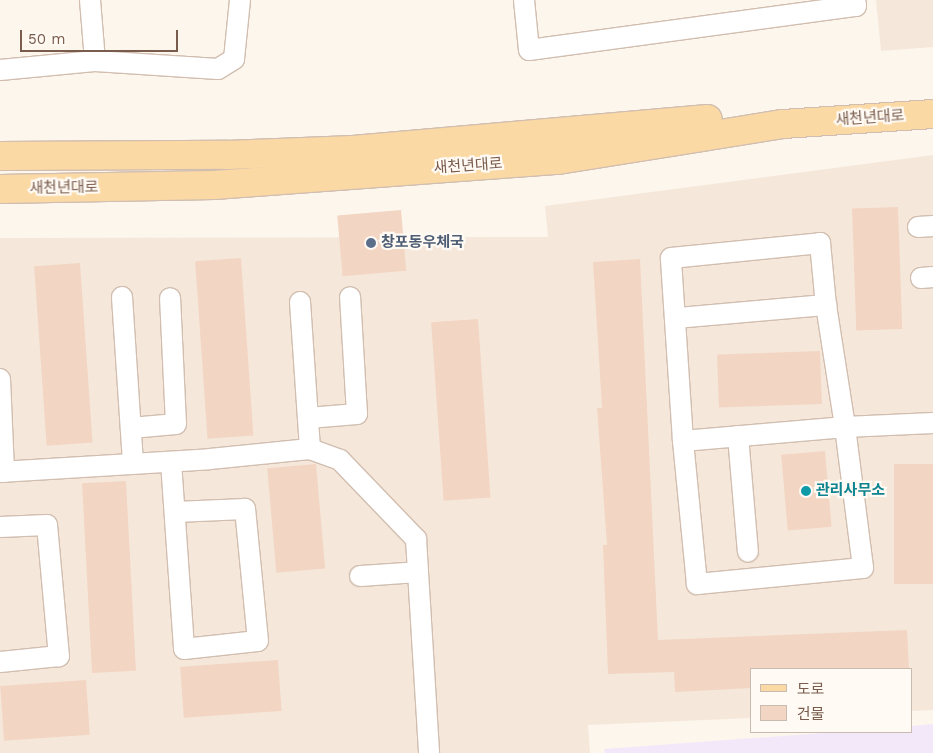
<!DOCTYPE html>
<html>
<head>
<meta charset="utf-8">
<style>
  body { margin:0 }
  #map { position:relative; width:933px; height:753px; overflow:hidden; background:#fdf6ec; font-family:"Work Sans","Noto Sans KR",sans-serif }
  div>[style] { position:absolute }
  .residential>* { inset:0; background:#f5e8da }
  .education>* { inset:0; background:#f3e8fa }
  .building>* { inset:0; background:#f3d5c3; transform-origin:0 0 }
  .roads { filter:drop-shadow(1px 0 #d1beb0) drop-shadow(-1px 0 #d1beb0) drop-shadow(0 1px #d1beb0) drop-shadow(0 -1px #d1beb0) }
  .minor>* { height:20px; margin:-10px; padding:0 10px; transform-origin:10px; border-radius:10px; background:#fff }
  .primary>* { height:28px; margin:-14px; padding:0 14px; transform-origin:14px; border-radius:14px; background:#fbd9a5 }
  .dots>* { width:14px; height:14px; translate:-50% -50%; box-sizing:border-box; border:2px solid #fffaf3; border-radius:50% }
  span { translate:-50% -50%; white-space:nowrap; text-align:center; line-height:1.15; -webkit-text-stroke:4.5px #fffaf3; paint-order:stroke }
  .street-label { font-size:15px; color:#7a5c4d }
  .service-label { font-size:15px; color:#4e5e75; font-weight:700 }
  .left { translate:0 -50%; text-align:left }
  .culture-label { font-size:15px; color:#0d838f; font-weight:700 }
  .legend { position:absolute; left:750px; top:668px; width:162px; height:65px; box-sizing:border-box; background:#fffaf3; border:1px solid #cabbb1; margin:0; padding:6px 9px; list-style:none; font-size:15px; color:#7a5c4d }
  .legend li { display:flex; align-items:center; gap:10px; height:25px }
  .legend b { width:25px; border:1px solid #cabbb1 }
  .scale { position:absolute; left:20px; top:30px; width:158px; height:22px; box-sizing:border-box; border:2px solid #7a5c4d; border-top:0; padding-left:6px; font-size:15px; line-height:18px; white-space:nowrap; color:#7a5c4d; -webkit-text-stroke:4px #fffaf3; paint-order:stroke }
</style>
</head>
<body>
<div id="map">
  <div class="residential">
    <i style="clip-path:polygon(876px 0,933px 0,933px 47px,881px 51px)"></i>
    <i style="clip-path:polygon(933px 155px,933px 710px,912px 711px,912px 669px,752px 669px,752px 718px,588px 725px,590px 753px,0 753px,0 238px,548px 237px,545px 206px)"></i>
  </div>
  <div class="education">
    <i style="clip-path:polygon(933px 724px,933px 753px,605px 753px,604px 749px,837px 732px,912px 732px,912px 726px)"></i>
  </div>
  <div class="building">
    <i style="left:898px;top:207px;width:122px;height:46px;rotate:88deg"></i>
    <i style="left:401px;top:210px;width:61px;height:64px;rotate:85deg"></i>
    <i style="left:241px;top:258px;width:178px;height:46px;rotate:86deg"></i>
    <i style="clip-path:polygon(640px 259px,658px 640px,907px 630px,909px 669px,752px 669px,752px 688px,675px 692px,674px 672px,608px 674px,603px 545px,607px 545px,597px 408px,602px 408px,593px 262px)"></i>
    <i style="left:80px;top:263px;width:180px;height:46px;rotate:86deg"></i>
    <i style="left:478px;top:319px;width:179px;height:47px;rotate:86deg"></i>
    <i style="left:820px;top:351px;width:53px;height:103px;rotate:88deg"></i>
    <i style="left:825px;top:451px;width:76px;height:44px;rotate:85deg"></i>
    <i style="left:316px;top:464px;width:105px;height:49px;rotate:85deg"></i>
    <i style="left:933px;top:464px;width:120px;height:39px;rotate:90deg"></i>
    <i style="left:126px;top:481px;width:190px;height:44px;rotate:87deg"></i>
    <i style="left:278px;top:660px;width:51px;height:98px;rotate:86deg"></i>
    <i style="left:86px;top:680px;width:55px;height:86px;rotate:86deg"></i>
  </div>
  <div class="roads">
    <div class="minor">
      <i style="left:90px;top:0;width:61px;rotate:85.3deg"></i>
      <i style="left:524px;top:0;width:50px;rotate:84.3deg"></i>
      <i style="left:529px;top:50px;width:330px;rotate:-7.7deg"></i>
      <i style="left:856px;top:6px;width:6px;rotate:-99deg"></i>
      <i style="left:0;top:70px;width:95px;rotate:-5.4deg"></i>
      <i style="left:95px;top:61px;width:123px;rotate:3.7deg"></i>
      <i style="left:218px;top:69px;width:19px;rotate:-32deg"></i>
      <i style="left:234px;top:59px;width:59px;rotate:-84.2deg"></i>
      <i style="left:918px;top:227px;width:15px;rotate:-4deg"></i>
      <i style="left:921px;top:278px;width:12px;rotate:-5deg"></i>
      <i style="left:122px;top:297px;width:167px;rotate:86.2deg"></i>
      <i style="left:300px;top:302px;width:147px;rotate:86.1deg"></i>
      <i style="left:677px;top:318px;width:150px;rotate:-5deg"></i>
      <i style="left:0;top:379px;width:93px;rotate:87.5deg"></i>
      <i style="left:308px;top:418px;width:49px;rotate:-4.7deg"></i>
      <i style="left:357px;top:414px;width:117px;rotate:-93.4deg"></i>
      <i style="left:131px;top:428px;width:45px;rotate:-5.1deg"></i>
      <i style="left:176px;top:424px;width:126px;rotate:-92.7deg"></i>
      <i style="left:738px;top:436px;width:116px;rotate:85.1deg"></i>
      <i style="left:683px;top:441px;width:183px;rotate:-93.8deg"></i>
      <i style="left:671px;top:258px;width:150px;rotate:-5.7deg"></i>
      <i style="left:820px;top:243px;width:62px;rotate:84.5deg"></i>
      <i style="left:826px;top:305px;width:123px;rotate:81.1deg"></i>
      <i style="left:845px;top:427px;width:142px;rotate:82.7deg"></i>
      <i style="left:863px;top:568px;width:167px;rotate:174.5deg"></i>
      <i style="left:697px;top:584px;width:144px;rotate:-95.6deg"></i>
      <i style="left:683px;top:441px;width:163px;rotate:-4.9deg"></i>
      <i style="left:845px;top:427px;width:88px;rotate:-2.6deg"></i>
      <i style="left:171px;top:462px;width:187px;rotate:86deg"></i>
      <i style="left:184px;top:649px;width:74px;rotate:-6.2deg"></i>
      <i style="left:258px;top:641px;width:133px;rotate:-95.6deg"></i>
      <i style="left:245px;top:509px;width:70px;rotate:177.5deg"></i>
      <i style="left:0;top:472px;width:210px;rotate:-3.5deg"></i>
      <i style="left:210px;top:459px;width:100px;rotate:-5.7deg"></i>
      <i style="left:310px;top:449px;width:32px;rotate:20deg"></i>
      <i style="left:340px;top:460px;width:110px;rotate:46.1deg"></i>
      <i style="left:416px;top:539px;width:214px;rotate:86.5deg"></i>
      <i style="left:0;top:527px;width:47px;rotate:-2.4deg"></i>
      <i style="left:47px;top:525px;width:132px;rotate:84.8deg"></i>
      <i style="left:59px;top:656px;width:59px;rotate:174.2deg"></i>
      <i style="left:360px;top:576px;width:58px;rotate:-3.9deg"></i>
    </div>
    <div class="primary">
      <i style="left:0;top:156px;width:227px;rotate:-0.3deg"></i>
      <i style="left:227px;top:155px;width:126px;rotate:-2.3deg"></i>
      <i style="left:353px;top:150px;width:356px;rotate:-5deg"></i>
      <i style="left:0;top:189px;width:214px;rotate:-1.1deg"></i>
      <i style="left:214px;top:185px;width:345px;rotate:-4.2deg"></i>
      <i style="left:558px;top:160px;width:228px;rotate:-9.1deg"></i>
      <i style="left:783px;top:124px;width:150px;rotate:-3.8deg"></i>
    </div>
  </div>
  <div class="dots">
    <i style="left:371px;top:243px;background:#5c6f8a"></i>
    <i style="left:806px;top:491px;background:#0f9aa8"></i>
  </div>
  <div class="street-label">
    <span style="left:870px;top:118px;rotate:-4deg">새천년대로</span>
    <span style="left:468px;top:166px;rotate:-4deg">새천년대로</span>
    <span style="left:64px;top:188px;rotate:-1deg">새천년대로</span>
  </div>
  <div class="service-label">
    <span class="left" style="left:381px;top:243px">창포동우체국</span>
  </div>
  <div class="culture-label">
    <span class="left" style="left:816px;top:491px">관리사무소</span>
  </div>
  <ul class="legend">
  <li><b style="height:6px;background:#fbd9a5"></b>도로</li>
  <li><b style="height:14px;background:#f3d5c3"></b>건물</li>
  </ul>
  <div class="scale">50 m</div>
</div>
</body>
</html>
